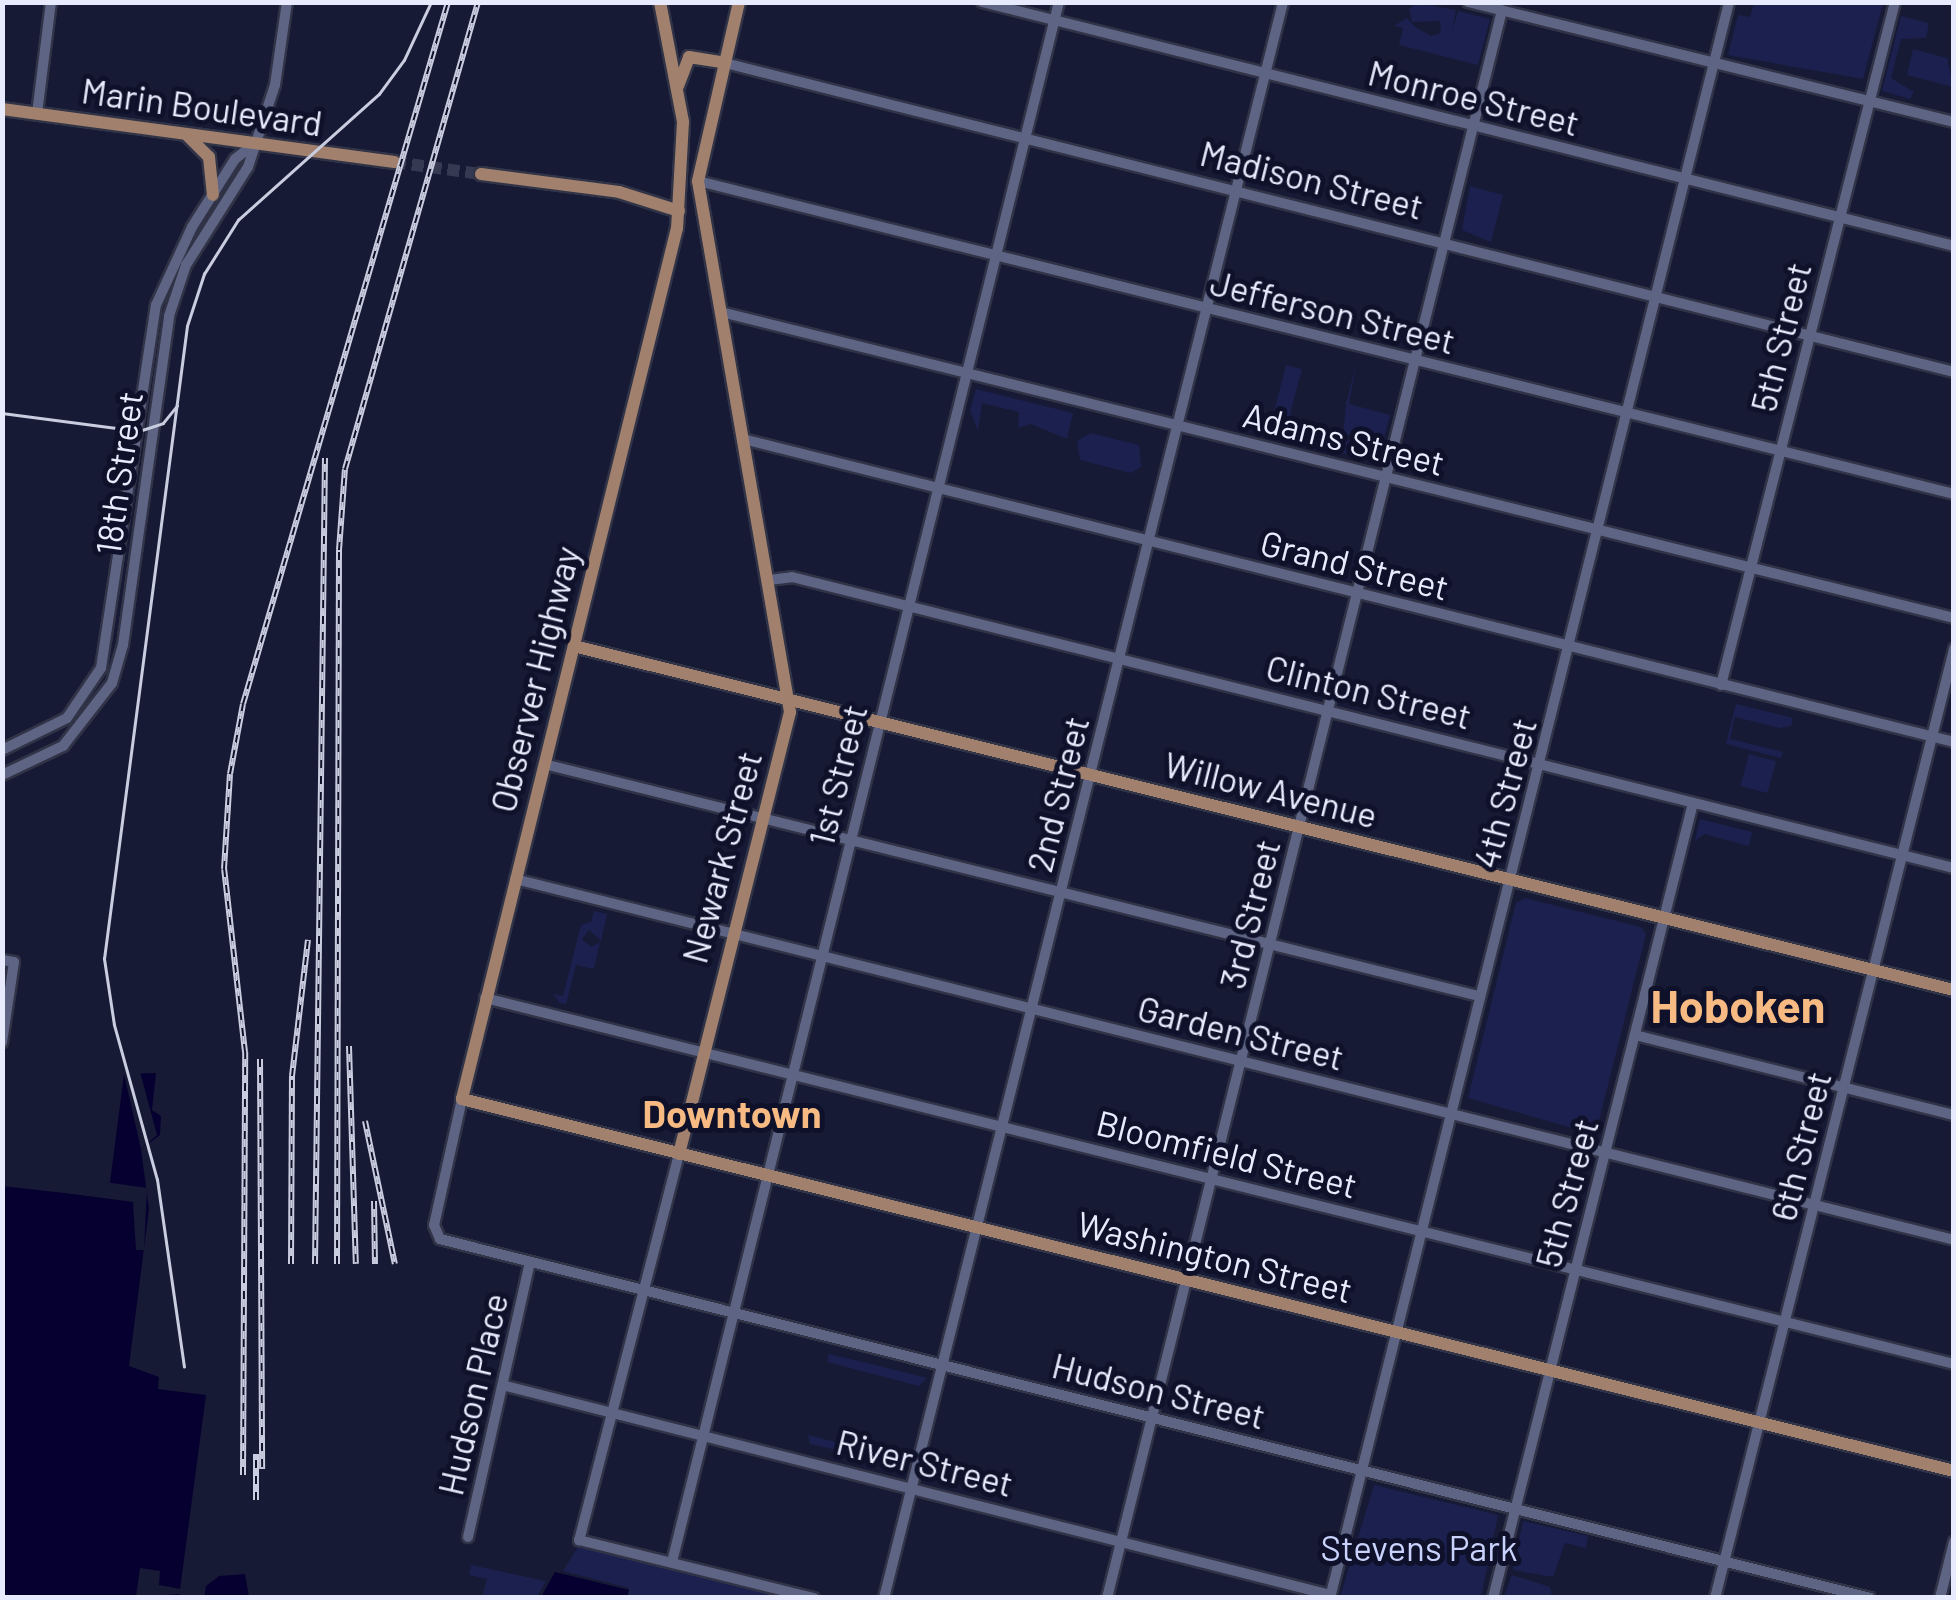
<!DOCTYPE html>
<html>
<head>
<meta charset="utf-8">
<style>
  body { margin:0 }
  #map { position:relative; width:1956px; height:1600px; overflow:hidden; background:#171a34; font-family:Barlow,sans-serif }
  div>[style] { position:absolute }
  .green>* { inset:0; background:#1c204f; transform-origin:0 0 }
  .water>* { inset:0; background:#060030 }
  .pier>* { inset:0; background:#171a34 }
  .major-tunnel>* { height:12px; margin-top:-6px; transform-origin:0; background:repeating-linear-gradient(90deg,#363952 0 12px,transparent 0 18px) }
  .roads { filter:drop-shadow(2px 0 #313347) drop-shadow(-2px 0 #313347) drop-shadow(0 2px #313347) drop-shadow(0 -2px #313347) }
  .minor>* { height:10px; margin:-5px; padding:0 5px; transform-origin:5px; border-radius:5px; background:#5e6483 }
  .major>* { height:12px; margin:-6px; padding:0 6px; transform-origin:6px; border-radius:6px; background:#a1816e }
  .tram>* { height:2.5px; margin:-1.25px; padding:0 1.25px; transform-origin:1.25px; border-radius:1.25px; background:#c9cde0 }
  .rail>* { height:6px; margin-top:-3px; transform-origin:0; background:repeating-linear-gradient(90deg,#0e1129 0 8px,#c9cde0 0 16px); box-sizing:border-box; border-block:2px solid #c9cde0 }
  span { translate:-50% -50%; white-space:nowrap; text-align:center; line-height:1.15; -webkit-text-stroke:10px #0e1129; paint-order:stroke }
  .street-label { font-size:35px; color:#e7ebfd }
  .park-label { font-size:35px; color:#c9d2fc }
  .neighbourhood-label { font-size:38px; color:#f7ba83; font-weight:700 }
  .district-label { font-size:45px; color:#f7ba83; font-weight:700 }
  .frame { position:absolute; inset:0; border:5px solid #e7ebfd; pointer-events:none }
</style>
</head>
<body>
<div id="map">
  <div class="green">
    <i style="clip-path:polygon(1417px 3px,1456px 10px,1452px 31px,1458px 11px,1490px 19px,1478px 65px,1399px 45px,1403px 28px,1394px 26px,1407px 18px,1415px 27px,1431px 36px,1441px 33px,1440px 21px,1412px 22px,1409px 9px)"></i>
    <i style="clip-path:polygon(1754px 3px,1883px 3px,1863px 79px,1728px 55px,1738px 15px,1750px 17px)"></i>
    <i style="clip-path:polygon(1901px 16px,1929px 23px,1926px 38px,1901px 39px,1891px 78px,1914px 92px,1910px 99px,1882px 91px)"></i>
    <i style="clip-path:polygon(1913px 49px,1947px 58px,1953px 87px,1907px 75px)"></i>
    <i style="clip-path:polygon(1470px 186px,1503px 195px,1491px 242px,1462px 230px)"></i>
    <i style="clip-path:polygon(1357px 360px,1349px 404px,1390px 415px,1378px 461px,1288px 440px,1290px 431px,1350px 441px,1355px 448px,1364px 443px,1359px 434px,1343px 436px,1346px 404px)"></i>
    <i style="clip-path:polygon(1286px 365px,1302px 369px,1290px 414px,1296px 420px,1288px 424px,1286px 415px,1274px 412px)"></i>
    <i style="clip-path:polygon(976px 389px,1073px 413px,1067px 439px,1031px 424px,1018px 428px,1019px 412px,982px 403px,978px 431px,970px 411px)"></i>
    <i style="clip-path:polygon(1090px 433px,1139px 445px,1141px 467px,1131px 473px,1080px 460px,1077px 441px)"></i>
    <i style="clip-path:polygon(1736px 704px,1793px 718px,1791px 726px,1780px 728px,1735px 717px,1730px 739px,1783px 752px,1781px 758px,1726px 744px)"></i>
    <i style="left:1749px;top:754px;width:28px;height:33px;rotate:15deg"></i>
    <i style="clip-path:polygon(1700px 819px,1752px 832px,1749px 846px,1704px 834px,1695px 841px)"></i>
    <i style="clip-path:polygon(1525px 898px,1641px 927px,1646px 934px,1597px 1129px,1586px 1132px,1468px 1098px,1516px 903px)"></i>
    <i style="clip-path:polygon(594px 911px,607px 914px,601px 941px,589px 930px,582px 939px,591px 947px,600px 942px,594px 969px,576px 965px,566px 1004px,560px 1003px,553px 994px,563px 996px,581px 925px,591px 922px)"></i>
    <i style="clip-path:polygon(829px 1354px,867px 1363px,927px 1378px,919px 1386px,827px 1362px)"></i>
    <i style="clip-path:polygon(808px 1435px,906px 1460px,905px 1466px,810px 1444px)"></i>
    <i style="clip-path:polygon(1374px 1485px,1498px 1515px,1481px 1597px,1340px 1597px)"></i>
    <i style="clip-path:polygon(1523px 1521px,1588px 1536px,1586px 1548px,1565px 1543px,1553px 1577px,1513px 1570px)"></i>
    <i style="clip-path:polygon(580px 1544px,686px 1568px,790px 1597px,628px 1597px,629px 1588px,563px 1571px)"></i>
    <i style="clip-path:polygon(471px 1565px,546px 1581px,537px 1597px,482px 1597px,487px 1579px,469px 1575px)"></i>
    <i style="clip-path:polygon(1512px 1575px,1550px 1587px,1552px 1597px,1504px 1597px)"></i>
  </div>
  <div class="water">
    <i style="clip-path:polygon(156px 1073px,152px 1110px,161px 1116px,160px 1135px,141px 1149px,149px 1209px,129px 1366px,159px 1377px,158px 1389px,206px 1395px,179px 1597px,3px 1598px,3px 1186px,108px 1198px,124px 1074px)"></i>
    <i style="clip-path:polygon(555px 1572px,629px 1590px,627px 1597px,541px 1597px)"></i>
    <i style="clip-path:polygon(245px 1574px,249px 1597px,204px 1598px,206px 1586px,219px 1576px)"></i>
  </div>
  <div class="pier">
    <i style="clip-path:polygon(139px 1068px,157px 1135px,141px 1149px,124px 1074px)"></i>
    <i style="clip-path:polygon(105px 1182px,147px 1188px,144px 1250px,136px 1250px,133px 1202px,66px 1193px,104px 1193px)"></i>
    <i style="clip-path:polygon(140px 1568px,160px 1571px,159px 1585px,181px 1589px,180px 1594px,136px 1597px)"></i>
  </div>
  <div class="major-tunnel">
    <i style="left:394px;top:162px;width:88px;rotate:7.9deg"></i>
  </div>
  <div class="roads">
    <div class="minor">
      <i style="left:982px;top:2px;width:1002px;rotate:14.09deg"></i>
      <i style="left:1468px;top:2px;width:501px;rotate:13.87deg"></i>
      <i style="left:725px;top:63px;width:1267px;rotate:14.11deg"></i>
      <i style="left:37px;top:114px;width:113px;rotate:-82.9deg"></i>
      <i style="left:698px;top:181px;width:1294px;rotate:13.99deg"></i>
      <i style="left:721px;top:312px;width:1270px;rotate:13.94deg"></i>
      <i style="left:743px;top:439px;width:1248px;rotate:14.05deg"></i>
      <i style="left:769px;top:580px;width:23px;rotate:-7deg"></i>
      <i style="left:792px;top:577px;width:1198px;rotate:14.06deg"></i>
      <i style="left:1721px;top:685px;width:705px;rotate:-75.71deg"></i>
      <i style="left:2px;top:750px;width:72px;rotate:-26.2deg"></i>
      <i style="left:67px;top:718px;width:60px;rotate:-55.8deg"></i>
      <i style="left:101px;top:668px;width:367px;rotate:-81.4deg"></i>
      <i style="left:156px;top:305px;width:86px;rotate:-65.2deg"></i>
      <i style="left:192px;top:227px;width:80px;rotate:-57.7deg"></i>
      <i style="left:235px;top:159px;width:24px;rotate:-38deg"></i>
      <i style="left:544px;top:764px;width:963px;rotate:13.94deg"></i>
      <i style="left:2px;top:775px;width:68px;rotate:-25.4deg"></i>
      <i style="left:63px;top:746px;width:80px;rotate:-52.1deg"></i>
      <i style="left:112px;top:683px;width:40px;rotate:-74deg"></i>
      <i style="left:123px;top:645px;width:332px;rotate:-82deg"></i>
      <i style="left:169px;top:316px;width:54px;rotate:-71.6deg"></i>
      <i style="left:186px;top:265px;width:116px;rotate:-57.7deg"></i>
      <i style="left:248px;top:167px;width:86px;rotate:-71.8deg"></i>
      <i style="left:275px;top:85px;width:84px;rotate:-81.8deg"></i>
      <i style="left:515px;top:879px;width:1484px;rotate:14.08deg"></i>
      <i style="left:2px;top:960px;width:12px;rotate:9deg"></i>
      <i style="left:14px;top:962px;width:81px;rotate:98.5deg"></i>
      <i style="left:485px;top:998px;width:1514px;rotate:13.99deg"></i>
      <i style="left:1635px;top:1035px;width:329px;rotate:14.1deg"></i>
      <i style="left:462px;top:1099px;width:129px;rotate:102.5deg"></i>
      <i style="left:434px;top:1225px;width:15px;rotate:67deg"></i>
      <i style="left:440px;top:1239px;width:1474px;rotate:14.09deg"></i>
      <i style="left:679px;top:1154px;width:399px;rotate:104.5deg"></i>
      <i style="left:579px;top:1540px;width:242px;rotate:13.9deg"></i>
      <i style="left:506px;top:1386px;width:850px;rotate:14.23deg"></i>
      <i style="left:468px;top:1537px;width:282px;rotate:-77.3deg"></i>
      <i style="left:672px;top:1562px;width:1607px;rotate:-76.07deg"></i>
      <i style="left:884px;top:1598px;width:1645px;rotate:-75.96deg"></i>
      <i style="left:1107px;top:1598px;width:1636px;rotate:-76.03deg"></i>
      <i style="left:1330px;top:1598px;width:1645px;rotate:-75.96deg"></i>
      <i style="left:1493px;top:1598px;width:820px;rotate:-75.88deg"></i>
      <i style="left:1715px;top:1598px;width:979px;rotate:-75.86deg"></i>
      <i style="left:1940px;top:1598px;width:58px;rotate:-76deg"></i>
    </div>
    <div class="major">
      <i style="left:660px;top:2px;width:122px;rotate:79.1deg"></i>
      <i style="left:683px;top:122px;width:106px;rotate:93.2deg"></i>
      <i style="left:677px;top:228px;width:897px;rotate:103.87deg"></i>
      <i style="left:462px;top:1099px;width:1538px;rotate:14deg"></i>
      <i style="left:678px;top:86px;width:31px;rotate:-69deg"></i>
      <i style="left:689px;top:57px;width:36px;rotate:9deg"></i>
      <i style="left:2px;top:109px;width:396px;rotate:7.7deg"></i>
      <i style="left:187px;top:135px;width:31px;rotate:45deg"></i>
      <i style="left:209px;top:157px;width:38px;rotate:84deg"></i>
      <i style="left:481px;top:174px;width:139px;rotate:7.4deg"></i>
      <i style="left:619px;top:192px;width:63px;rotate:17.6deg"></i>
      <i style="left:574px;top:646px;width:1422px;rotate:14deg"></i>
      <i style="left:679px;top:1154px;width:456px;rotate:-75.9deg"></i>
      <i style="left:790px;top:712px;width:539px;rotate:-99.83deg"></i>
      <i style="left:698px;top:181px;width:184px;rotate:-77.1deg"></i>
    </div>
  </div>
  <div class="tram">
    <i style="left:2px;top:413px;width:138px;rotate:7.5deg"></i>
    <i style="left:139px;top:431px;width:25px;rotate:-18deg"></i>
    <i style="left:163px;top:423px;width:22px;rotate:-51deg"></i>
    <i style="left:184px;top:1367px;width:189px;rotate:-98.2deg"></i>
    <i style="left:157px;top:1180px;width:161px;rotate:-105.5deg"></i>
    <i style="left:114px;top:1025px;width:67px;rotate:-98.6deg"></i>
    <i style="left:104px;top:959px;width:638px;rotate:-82.53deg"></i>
    <i style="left:187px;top:326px;width:55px;rotate:-71.9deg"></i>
    <i style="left:204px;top:274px;width:64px;rotate:-57.8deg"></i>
    <i style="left:238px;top:220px;width:189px;rotate:-41.8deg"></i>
    <i style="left:379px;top:94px;width:42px;rotate:-53.7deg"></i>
    <i style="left:404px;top:60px;width:64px;rotate:-65deg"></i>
  </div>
  <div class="rail">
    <i style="left:349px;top:1046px;width:218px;rotate:88.2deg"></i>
    <i style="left:260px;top:1059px;width:410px;rotate:89.7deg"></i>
    <i style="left:365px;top:1121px;width:146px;rotate:78.2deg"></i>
    <i style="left:374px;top:1201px;width:63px;rotate:89.1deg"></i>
    <i style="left:291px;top:1264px;width:188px;rotate:-89.7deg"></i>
    <i style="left:292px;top:1076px;width:137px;rotate:-83.3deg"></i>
    <i style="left:315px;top:1264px;width:806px;rotate:-89.29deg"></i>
    <i style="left:337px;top:1264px;width:714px;rotate:-89.84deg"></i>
    <i style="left:339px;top:550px;width:81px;rotate:-85.8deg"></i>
    <i style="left:345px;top:469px;width:486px;rotate:-74.1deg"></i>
    <i style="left:243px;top:1475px;width:423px;rotate:-89.7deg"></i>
    <i style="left:245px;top:1052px;width:184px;rotate:-96.5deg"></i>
    <i style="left:224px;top:869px;width:95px;rotate:-86.4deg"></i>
    <i style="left:230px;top:774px;width:71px;rotate:-79.5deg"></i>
    <i style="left:243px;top:704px;width:731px;rotate:-73.72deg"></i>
    <i style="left:256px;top:1500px;width:46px;rotate:-90deg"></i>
  </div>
  <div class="street-label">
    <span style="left:1474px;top:97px;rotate:14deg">Monroe Street</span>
    <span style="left:202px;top:106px;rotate:8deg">Marin Boulevard</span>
    <span style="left:1312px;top:179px;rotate:14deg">Madison Street</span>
    <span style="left:1333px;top:311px;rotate:14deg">Jefferson Street</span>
    <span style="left:1780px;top:337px;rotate:-76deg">5th Street</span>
    <span style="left:1344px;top:438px;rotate:14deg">Adams Street</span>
    <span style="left:118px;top:473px;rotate:-82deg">18th Street</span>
    <span style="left:1355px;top:564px;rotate:14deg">Grand Street</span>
    <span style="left:534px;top:679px;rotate:-76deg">Observer Highway</span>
    <span style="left:1369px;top:691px;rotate:14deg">Clinton Street</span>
    <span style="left:837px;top:775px;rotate:-76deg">1st Street</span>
    <span style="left:1271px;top:789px;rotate:14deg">Willow Avenue</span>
    <span style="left:1504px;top:793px;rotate:-75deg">4th Street</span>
    <span style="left:1057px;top:794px;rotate:-76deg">2nd Street</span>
    <span style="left:721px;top:857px;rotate:-75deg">Newark Street</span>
    <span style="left:1249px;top:914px;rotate:-76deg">3rd Street</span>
    <span style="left:1241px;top:1032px;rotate:14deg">Garden Street</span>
    <span style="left:1800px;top:1146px;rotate:-76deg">6th Street</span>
    <span style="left:1227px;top:1153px;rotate:14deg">Bloomfield Street</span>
    <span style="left:1566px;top:1193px;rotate:-75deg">5th Street</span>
    <span style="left:1215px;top:1256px;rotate:14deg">Washington Street</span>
    <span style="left:1159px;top:1390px;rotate:14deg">Hudson Street</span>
    <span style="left:472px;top:1394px;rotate:-77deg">Hudson Place</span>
    <span style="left:925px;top:1462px;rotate:14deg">River Street</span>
  </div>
  <div class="park-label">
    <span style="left:1419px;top:1547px">Stevens Park</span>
  </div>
  <div class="neighbourhood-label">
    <span style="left:732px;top:1114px">Downtown</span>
  </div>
  <div class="district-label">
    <span style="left:1738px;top:1006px">Hoboken</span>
  </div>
  <div class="frame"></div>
</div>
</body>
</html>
